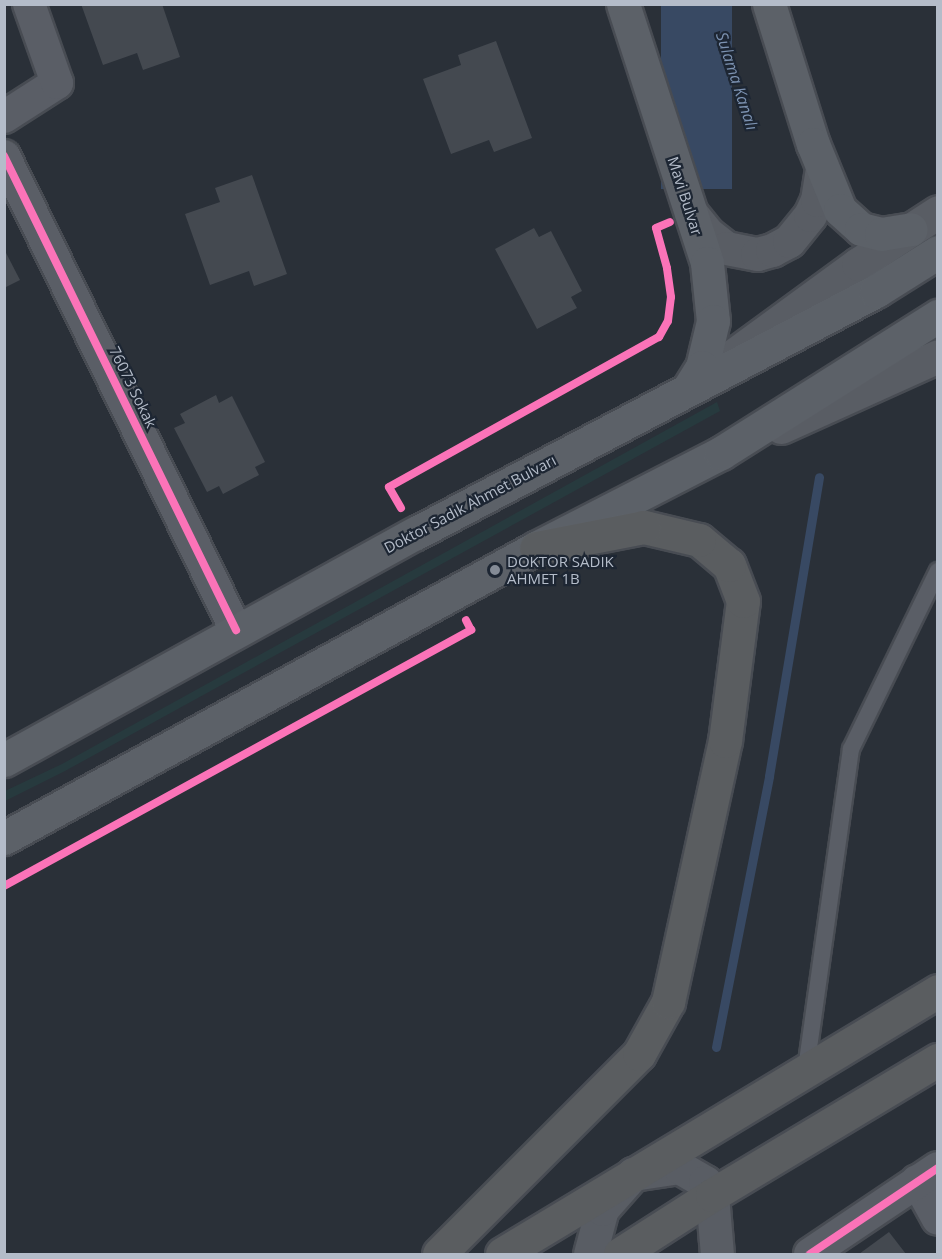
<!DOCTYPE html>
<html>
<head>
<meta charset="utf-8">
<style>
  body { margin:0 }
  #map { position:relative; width:942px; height:1259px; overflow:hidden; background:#2a3038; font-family:"Open Sans",sans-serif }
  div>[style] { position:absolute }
  .green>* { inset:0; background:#273a3e }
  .water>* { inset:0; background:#384963; transform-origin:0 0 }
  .stream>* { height:9px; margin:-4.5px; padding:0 4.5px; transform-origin:4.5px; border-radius:4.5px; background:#384963 }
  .building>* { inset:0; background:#444950 }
  .roads { filter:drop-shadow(2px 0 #484c53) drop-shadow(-2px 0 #484c53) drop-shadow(0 2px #484c53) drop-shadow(0 -2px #484c53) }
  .service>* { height:16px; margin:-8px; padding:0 8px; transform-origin:8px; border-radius:8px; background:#5a5e66 }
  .minor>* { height:32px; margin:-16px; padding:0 16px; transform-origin:16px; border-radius:16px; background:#5a5e66 }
  .secondary>* { height:33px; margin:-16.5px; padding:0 16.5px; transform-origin:16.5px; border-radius:16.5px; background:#595d64 }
  .primary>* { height:33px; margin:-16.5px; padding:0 16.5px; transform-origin:16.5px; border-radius:16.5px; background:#5c6168 }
  .motorway>* { height:33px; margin:-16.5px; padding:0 16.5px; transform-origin:16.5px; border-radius:16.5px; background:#5a5d60 }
  .cycleway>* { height:8px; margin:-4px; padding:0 4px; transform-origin:4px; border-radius:4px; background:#fb73b8 }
  .dots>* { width:16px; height:16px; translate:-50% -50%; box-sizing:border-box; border:3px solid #1d2633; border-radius:50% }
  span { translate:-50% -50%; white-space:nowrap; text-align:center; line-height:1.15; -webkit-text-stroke:4.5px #1d2633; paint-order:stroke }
  .street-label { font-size:15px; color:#b4bcc9 }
  .poi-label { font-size:15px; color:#b4bcc9 }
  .left { translate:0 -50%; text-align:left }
  .water-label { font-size:16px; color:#7c92b1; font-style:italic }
  .frame { position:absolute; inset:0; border:6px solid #b4bcc9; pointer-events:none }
</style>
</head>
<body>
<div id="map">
  <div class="green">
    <i style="clip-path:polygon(717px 402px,720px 411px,65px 771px,5px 801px,5px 791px,62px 764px)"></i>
  </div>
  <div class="water">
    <i style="left:661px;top:5px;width:71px;height:184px"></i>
  </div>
  <div class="stream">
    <i style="left:716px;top:1047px;width:276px;rotate:-78.9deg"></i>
    <i style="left:769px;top:776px;width:303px;rotate:-80.5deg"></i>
  </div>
  <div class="building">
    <i style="clip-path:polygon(81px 4px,162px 4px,180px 57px,143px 70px,137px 53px,103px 65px)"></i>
    <i style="clip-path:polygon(496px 41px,532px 138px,494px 152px,489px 140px,451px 154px,423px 79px,461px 65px,458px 55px)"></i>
    <i style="clip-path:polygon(252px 175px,287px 274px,254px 286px,249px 271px,210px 285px,185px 214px,220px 202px,215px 188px)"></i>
    <i style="clip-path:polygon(534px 228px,539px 237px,551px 231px,582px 291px,571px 297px,577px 308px,537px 329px,495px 249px)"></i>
    <i style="clip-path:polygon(4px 249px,20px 280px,4px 288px)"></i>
    <i style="clip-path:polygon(216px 395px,219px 403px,232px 396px,265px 462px,255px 467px,259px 475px,223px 494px,219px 486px,207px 492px,174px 428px,185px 423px,180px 414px)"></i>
    <i style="clip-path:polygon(889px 1232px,906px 1254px,859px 1254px)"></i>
  </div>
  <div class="roads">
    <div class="service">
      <i style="left:806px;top:1069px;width:323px;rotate:-82deg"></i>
      <i style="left:851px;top:749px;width:198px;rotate:-64deg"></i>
    </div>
    <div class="minor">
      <i style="left:4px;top:117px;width:63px;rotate:-32.7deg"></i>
      <i style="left:57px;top:83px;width:84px;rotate:-109.5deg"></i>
      <i style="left:4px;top:156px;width:528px;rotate:63.92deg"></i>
      <i style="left:917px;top:1181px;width:43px;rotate:61.1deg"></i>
      <i style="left:810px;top:1254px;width:154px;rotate:-33.9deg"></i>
    </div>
    <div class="secondary">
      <i style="left:691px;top:213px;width:26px;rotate:51deg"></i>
      <i style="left:707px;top:233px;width:24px;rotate:38deg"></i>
      <i style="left:726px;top:248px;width:32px;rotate:11deg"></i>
      <i style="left:757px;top:254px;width:16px;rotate:-15deg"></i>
      <i style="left:772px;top:250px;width:19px;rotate:-28deg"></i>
      <i style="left:789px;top:241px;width:33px;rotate:-51deg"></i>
      <i style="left:810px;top:215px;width:17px;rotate:-65deg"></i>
      <i style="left:817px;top:200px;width:33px;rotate:-81deg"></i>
      <i style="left:735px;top:354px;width:152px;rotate:-36.2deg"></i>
      <i style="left:858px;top:264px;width:95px;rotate:-33deg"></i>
      <i style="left:781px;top:427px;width:172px;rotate:-24.3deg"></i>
      <i style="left:590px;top:1254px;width:47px;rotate:-75.1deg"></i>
      <i style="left:602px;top:1209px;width:47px;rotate:-48.5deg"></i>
      <i style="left:633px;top:1174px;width:47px;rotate:-8.7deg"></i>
      <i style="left:679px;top:1167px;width:30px;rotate:30deg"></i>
      <i style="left:705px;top:1182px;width:15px;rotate:62deg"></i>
      <i style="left:712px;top:1195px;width:59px;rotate:85.2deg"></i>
    </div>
    <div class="primary">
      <i style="left:623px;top:4px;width:272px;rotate:72deg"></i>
      <i style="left:707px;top:263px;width:58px;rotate:84.1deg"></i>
      <i style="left:713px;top:321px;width:47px;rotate:103.4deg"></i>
      <i style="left:702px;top:367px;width:26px;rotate:122deg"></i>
      <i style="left:769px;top:4px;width:147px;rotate:72.6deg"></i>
      <i style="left:813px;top:144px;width:71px;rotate:67.8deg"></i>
      <i style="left:840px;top:210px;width:28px;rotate:42deg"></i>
      <i style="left:861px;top:229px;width:21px;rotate:14deg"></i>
      <i style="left:881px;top:234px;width:30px;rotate:-9deg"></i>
      <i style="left:4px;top:760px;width:470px;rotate:-28.9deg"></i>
      <i style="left:416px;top:533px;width:520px;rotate:-27.75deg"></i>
      <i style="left:876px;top:291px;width:73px;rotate:-32.2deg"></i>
      <i style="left:4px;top:838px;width:606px;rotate:-28.6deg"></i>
      <i style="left:536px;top:548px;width:208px;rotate:-27.2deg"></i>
      <i style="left:721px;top:453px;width:257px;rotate:-32.3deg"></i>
    </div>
    <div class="motorway">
      <i style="left:439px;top:1254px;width:283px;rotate:-45deg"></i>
      <i style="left:639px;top:1054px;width:60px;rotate:-60.9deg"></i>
      <i style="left:668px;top:1002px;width:267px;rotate:-77.7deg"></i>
      <i style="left:725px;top:741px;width:141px;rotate:-82.7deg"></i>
      <i style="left:743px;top:601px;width:39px;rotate:-111deg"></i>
      <i style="left:729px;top:565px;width:39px;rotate:-140deg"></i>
      <i style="left:699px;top:540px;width:57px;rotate:-166.7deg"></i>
      <i style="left:644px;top:527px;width:110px;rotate:169deg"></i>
      <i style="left:502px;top:1254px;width:509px;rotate:-31.1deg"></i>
      <i style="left:620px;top:1254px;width:109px;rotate:-32.7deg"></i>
      <i style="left:712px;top:1195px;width:263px;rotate:-30.9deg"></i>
    </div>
  </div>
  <div class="cycleway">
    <i style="left:4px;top:156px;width:528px;rotate:63.92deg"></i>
    <i style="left:401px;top:508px;width:24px;rotate:-120deg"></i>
    <i style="left:389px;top:487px;width:309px;rotate:-29.1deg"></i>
    <i style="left:659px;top:337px;width:18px;rotate:-61deg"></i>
    <i style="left:668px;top:321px;width:24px;rotate:-83deg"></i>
    <i style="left:671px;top:297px;width:29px;rotate:-98deg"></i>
    <i style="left:667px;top:268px;width:41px;rotate:-105.4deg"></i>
    <i style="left:656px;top:228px;width:15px;rotate:-23deg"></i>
    <i style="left:4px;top:886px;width:533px;rotate:-28.73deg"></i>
    <i style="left:471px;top:630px;width:11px;rotate:-117deg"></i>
    <i style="left:810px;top:1254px;width:154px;rotate:-33.9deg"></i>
  </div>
  <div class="dots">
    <i style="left:495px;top:570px;background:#848b96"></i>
  </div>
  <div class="street-label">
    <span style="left:685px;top:196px;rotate:72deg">Mavi Bulvar</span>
    <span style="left:133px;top:387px;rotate:64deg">76073 Sokak</span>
    <span style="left:470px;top:504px;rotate:-28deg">Doktor Sadık Ahmet Bulvarı</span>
  </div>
  <div class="poi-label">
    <span class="left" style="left:507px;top:570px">DOKTOR SADIK<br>AHMET 1B</span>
  </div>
  <div class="water-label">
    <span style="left:737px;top:81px;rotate:72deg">Sulama Kanalı</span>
  </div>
  <div class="frame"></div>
</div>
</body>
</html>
